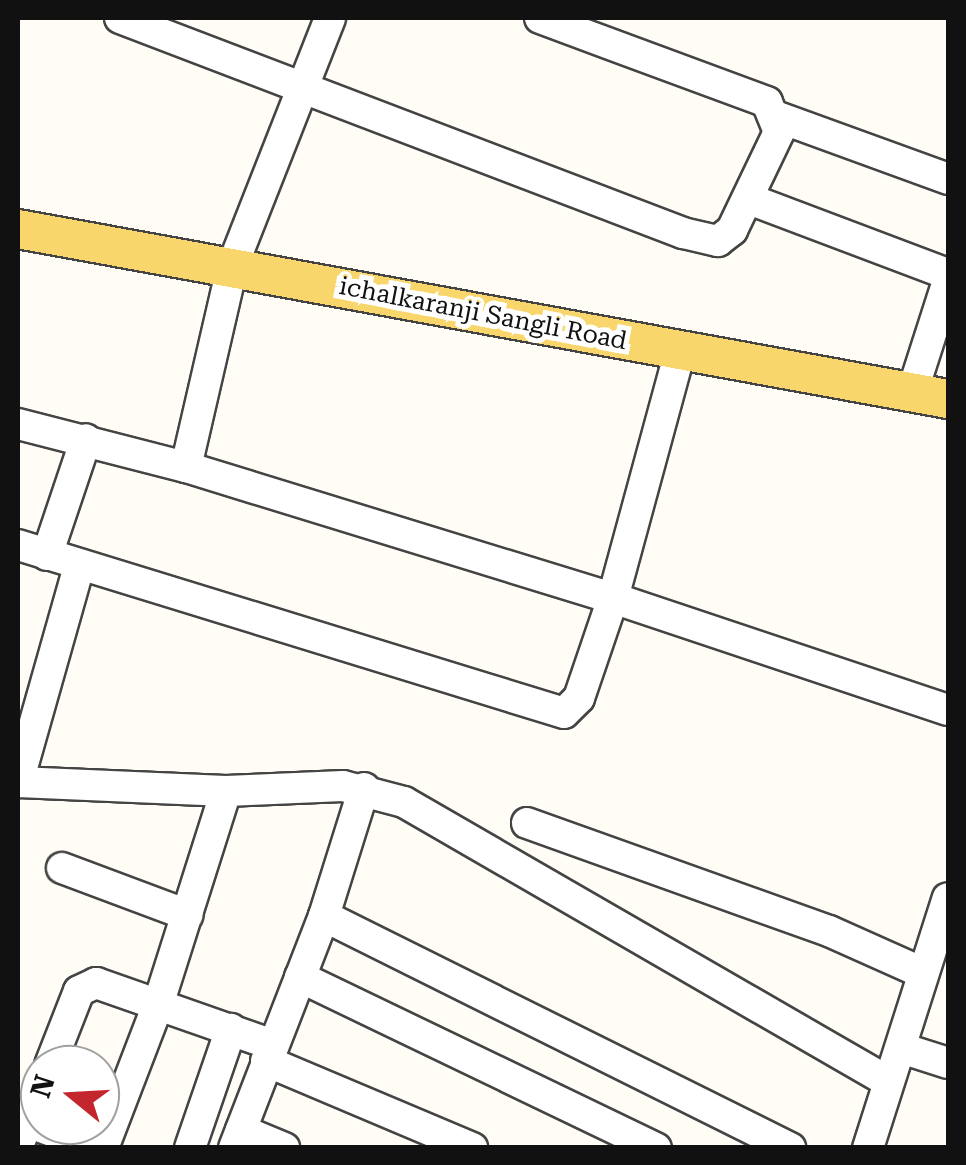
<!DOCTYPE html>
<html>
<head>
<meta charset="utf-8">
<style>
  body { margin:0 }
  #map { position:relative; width:966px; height:1165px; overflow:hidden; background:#fffdf5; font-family:"Roboto Serif",serif }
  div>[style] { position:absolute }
  .roads { filter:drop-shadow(2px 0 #444) drop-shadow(-2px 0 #444) drop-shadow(0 2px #444) drop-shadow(0 -2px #444) }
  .minor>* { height:30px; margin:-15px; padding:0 15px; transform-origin:15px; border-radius:15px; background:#fff }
  .major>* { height:38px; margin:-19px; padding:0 19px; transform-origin:19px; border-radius:19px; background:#f9d66b }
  span { translate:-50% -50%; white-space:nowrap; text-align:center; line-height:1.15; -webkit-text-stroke:10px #fff; paint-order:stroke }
  .street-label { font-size:25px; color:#111 }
  .frame { position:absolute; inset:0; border:20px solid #111; pointer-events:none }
  .north { position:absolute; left:20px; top:1045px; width:100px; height:100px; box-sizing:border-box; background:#fff; border:2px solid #a0a0a0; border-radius:50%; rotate:288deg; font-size:28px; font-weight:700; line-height:40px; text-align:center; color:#111 }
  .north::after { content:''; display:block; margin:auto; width:35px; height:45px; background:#c4262e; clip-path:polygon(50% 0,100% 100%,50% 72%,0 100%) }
</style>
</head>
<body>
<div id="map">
  <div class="roads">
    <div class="minor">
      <i style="left:120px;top:18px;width:603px;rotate:20.9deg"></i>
      <i style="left:683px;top:233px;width:36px;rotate:13deg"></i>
      <i style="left:718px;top:241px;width:18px;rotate:-38deg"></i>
      <i style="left:732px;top:230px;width:109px;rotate:-64.4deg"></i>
      <i style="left:779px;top:132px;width:32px;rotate:-112deg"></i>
      <i style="left:767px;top:102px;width:242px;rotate:-159.7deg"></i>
      <i style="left:778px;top:117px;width:181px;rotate:20deg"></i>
      <i style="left:749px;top:199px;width:213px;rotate:20.7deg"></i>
      <i style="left:912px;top:393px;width:118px;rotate:-72.2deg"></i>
      <i style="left:18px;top:424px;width:173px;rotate:14.4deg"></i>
      <i style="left:186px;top:467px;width:447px;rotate:17.1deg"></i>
      <i style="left:613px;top:598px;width:353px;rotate:18.5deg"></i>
      <i style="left:186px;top:467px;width:205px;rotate:-77deg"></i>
      <i style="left:232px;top:267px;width:268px;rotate:-68.5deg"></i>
      <i style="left:18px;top:545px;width:571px;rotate:17.1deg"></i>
      <i style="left:564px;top:713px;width:21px;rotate:-45deg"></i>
      <i style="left:579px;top:698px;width:106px;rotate:-71.2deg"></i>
      <i style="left:613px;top:598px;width:255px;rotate:-74.8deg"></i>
      <i style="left:47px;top:555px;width:122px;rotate:-71.4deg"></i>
      <i style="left:18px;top:782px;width:208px;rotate:2.5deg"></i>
      <i style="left:226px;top:791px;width:117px;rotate:-2.4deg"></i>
      <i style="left:343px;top:786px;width:63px;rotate:14.7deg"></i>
      <i style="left:404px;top:802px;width:558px;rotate:30.01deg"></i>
      <i style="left:18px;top:782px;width:223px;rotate:-74.2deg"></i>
      <i style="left:527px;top:823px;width:321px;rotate:19.7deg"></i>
      <i style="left:829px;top:931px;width:103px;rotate:24.1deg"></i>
      <i style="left:62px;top:868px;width:134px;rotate:20.5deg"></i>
      <i style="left:324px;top:916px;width:521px;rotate:26.47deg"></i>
      <i style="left:300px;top:977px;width:395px;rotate:25.7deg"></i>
      <i style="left:901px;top:1048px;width:49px;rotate:17.7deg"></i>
      <i style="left:266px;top:1061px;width:224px;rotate:22.9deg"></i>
      <i style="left:50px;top:1065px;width:79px;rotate:-68.6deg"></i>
      <i style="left:79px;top:991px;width:19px;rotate:-25deg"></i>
      <i style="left:96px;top:983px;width:188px;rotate:19.3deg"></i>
      <i style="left:27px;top:1122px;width:76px;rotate:20.1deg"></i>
      <i style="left:241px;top:1130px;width:47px;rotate:22.7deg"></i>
      <i style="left:18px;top:1146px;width:60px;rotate:-68.6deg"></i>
      <i style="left:103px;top:1148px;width:156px;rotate:-69deg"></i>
      <i style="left:159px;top:1002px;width:221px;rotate:-72.4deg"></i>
      <i style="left:190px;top:1148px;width:126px;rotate:-71deg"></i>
      <i style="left:234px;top:1148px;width:249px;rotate:-68.8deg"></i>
      <i style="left:324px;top:916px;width:134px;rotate:-72.6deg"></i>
      <i style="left:868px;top:1148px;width:262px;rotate:-72.3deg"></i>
    </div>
    <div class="major">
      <i style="left:18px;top:229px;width:945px;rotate:10.36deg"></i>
    </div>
  </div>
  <div class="street-label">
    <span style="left:483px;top:314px;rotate:11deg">ichalkaranji Sangli Road</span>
  </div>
  <div class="frame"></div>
  <div class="north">N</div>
</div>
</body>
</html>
